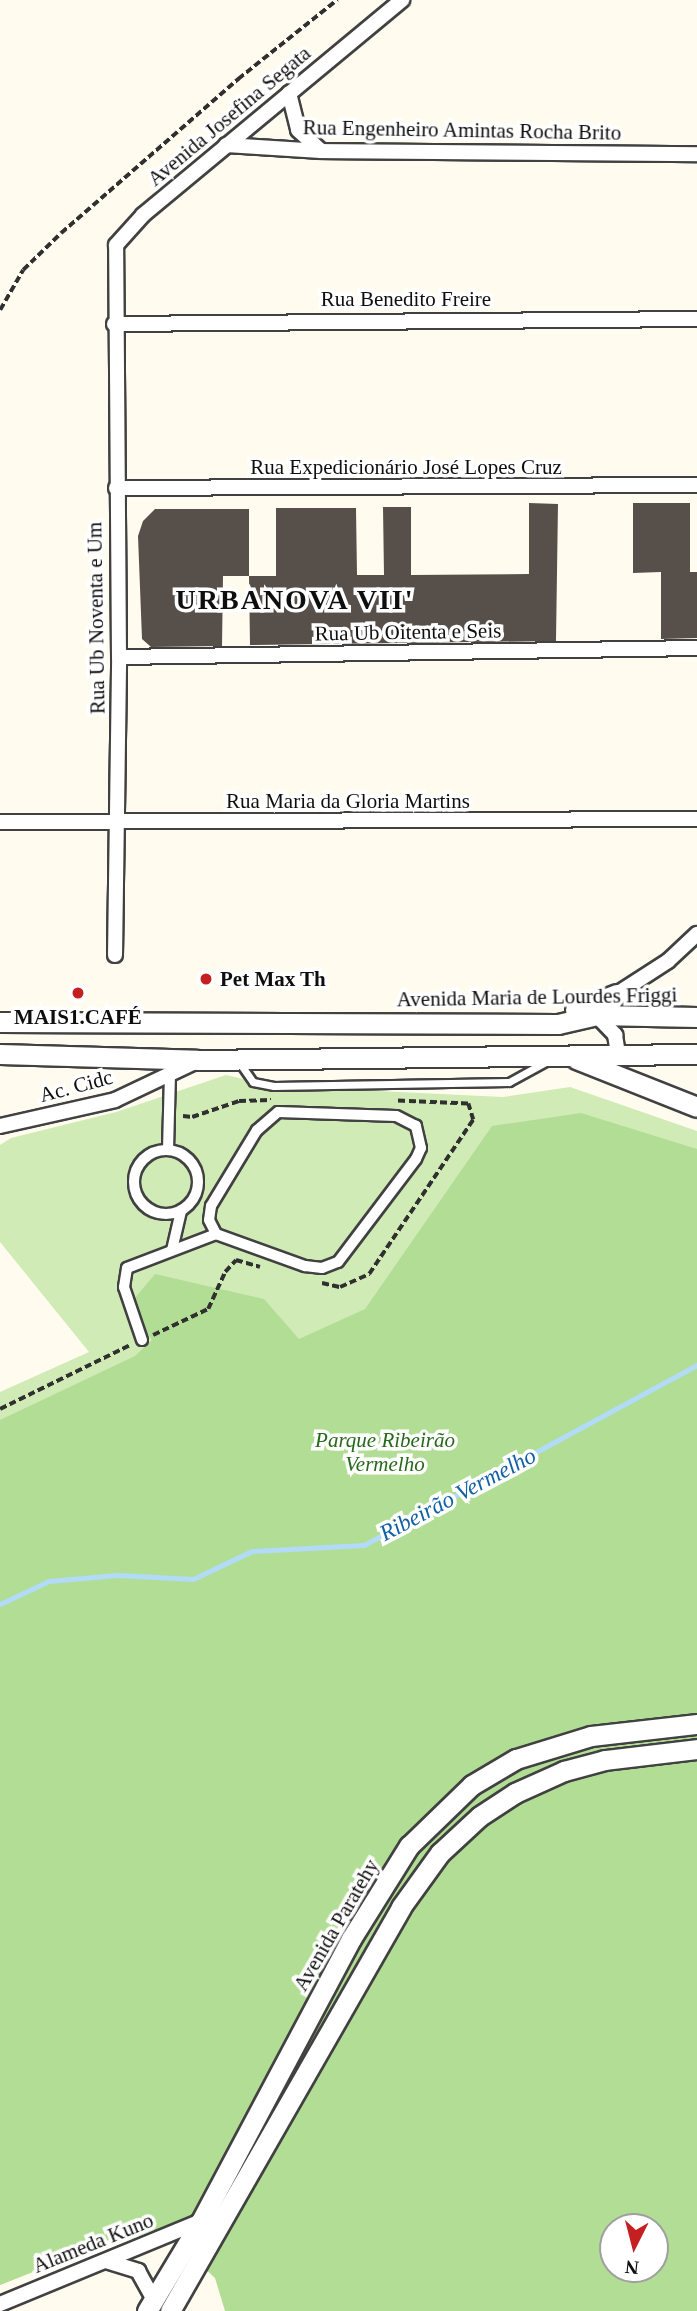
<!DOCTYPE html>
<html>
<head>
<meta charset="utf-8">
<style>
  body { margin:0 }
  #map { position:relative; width:697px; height:2311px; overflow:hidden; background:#fffcef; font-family:"Times New Roman",serif }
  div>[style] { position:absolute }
  .green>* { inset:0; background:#d0ebb6 }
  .forest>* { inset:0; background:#b2dd95 }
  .stream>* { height:5px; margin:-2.5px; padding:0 2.5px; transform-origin:2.5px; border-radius:2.5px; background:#b1dbf9 }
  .building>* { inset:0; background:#574f4a }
  .path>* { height:3.5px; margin-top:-1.75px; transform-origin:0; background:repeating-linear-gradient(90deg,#303030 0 7px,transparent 0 10.5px) }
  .roads { filter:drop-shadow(2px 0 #414141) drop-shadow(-2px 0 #414141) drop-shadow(0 2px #414141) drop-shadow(0 -2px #414141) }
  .service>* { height:7px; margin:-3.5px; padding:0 3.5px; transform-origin:3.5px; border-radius:3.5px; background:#fff }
  .pedestrian>* { height:10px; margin:-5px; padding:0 5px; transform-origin:5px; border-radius:5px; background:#fff }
  .pedestrian>.ring { margin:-5px; padding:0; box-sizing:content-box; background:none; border:10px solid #fff; border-radius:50% }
  .minor>* { height:14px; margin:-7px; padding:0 7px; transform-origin:7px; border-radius:7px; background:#fff }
  .tertiary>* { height:19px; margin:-9.5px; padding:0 9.5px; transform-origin:9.5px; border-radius:9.5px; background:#fff }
  .dots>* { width:19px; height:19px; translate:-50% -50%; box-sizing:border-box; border:4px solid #fff; border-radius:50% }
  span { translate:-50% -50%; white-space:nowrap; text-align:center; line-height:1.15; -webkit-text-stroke:7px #fff; paint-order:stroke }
  .street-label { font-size:21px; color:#0e0e0e }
  .poi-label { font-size:21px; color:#0e0e0e; font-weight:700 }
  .left { translate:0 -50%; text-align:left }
  .park-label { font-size:21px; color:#28681b; font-style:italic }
  .water-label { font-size:23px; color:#115fa5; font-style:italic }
  .district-label { font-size:28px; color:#0e0e0e; font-weight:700; letter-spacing:2px }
  .north { position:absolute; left:599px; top:2213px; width:70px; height:70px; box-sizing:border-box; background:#fff; border:2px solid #9f9f9f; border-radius:50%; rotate:186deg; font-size:19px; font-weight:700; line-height:28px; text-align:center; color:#0e0e0e }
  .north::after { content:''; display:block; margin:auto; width:24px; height:32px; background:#c42021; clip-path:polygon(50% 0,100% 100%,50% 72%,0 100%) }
</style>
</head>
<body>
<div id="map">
  <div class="green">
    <i style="clip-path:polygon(226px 1075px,274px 1086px,503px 1097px,570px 1087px,697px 1131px,697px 1687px,40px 2269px,0 2285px,0 1392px,89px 1352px,0 1242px,0 1145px,11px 1138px,116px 1112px)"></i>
  </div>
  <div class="forest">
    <i style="clip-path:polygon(evenodd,581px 1113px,697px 1149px,697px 2311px,225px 2311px,215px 2278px,168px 2235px,111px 2241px,0 2285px,0 1420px,135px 1356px,152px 1340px,129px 1305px,155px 1274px,264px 1299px,299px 1339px,365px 1309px,492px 1126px,581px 1113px,613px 2227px,655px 2227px,655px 2269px,613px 2269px,613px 2227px)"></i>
  </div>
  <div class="stream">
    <i style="left:0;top:1604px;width:54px;rotate:-25.1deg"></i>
    <i style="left:49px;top:1581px;width:68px;rotate:-5deg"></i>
    <i style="left:117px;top:1575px;width:76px;rotate:3deg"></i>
    <i style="left:193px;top:1579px;width:65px;rotate:-25.4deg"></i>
    <i style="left:252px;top:1551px;width:112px;rotate:-3.1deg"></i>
    <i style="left:364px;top:1545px;width:379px;rotate:-28.4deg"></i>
  </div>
  <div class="building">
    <i style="clip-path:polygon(529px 503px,558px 504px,556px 641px,250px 645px,249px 576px,276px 576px,276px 508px,356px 508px,357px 575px,384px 575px,383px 507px,411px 507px,411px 575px,529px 574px)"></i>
    <i style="clip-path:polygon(633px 503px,690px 503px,690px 572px,697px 572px,697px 638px,661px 639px,661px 572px,633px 573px)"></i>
    <i style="clip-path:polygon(155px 509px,249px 509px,249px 576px,223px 576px,222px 646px,151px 647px,142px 639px,138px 536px,143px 521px)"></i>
  </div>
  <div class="path">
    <i style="left:0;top:310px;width:46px;rotate:-60.1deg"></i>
    <i style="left:23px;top:270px;width:53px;rotate:-44.2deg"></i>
    <i style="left:61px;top:233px;width:235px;rotate:-41deg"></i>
    <i style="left:238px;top:79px;width:127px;rotate:-38.6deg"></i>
    <i style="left:183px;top:1116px;width:9px;rotate:6deg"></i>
    <i style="left:192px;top:1117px;width:50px;rotate:-18.8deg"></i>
    <i style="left:239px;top:1101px;width:32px;rotate:-2deg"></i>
    <i style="left:322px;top:1283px;width:18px;rotate:13deg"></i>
    <i style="left:340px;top:1287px;width:32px;rotate:-24deg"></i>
    <i style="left:369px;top:1274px;width:186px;rotate:-56deg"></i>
    <i style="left:473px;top:1120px;width:17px;rotate:-107deg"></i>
    <i style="left:468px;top:1104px;width:71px;rotate:-177.6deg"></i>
    <i style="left:153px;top:1335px;width:61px;rotate:-25.3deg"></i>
    <i style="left:208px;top:1309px;width:41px;rotate:-65.3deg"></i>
    <i style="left:225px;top:1272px;width:16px;rotate:-47deg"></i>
    <i style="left:236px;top:1260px;width:25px;rotate:16deg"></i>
    <i style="left:0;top:1409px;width:145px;rotate:-26.2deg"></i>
  </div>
  <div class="roads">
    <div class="service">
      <i style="left:239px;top:1062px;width:24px;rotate:55deg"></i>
      <i style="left:253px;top:1082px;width:21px;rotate:11deg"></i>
      <i style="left:274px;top:1086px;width:235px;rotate:-1deg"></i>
      <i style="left:509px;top:1082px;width:46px;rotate:-28.8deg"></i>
    </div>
    <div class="pedestrian">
      <i class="ring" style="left:134px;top:1150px;width:54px;height:54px"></i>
      <i style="left:168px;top:1150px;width:76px;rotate:-88.5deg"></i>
      <i style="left:172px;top:1250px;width:40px;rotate:-77deg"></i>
      <i style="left:142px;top:1340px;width:56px;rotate:-108.8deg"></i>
      <i style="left:124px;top:1287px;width:19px;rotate:-81deg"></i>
      <i style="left:127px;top:1268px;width:95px;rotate:-20.9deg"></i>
      <i style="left:216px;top:1234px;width:95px;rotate:19.8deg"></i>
      <i style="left:305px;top:1266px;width:17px;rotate:7deg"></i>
      <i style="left:322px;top:1268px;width:17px;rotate:-21deg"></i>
      <i style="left:338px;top:1262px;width:129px;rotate:-52.9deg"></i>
      <i style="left:416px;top:1159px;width:12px;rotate:-66deg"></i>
      <i style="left:421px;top:1148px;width:23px;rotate:-103deg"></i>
      <i style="left:416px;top:1126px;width:22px;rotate:-153deg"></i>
      <i style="left:396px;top:1116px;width:118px;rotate:-178.1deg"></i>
      <i style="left:278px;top:1112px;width:28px;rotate:139deg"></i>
      <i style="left:257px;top:1130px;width:89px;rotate:121.2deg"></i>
      <i style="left:211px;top:1206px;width:14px;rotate:98deg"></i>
      <i style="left:209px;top:1220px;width:16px;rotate:63deg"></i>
    </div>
    <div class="minor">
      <i style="left:289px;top:93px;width:38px;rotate:76deg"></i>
      <i style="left:298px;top:130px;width:31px;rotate:42deg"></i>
      <i style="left:226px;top:145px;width:95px;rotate:3.6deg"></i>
      <i style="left:321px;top:151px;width:376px;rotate:0.5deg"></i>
      <i style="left:114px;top:324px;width:583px;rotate:-0.49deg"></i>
      <i style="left:116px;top:488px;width:581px;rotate:-0.3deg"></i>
      <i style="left:119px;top:657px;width:578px;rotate:-0.89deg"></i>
      <i style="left:0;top:822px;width:697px;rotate:-0.25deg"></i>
      <i style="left:115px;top:955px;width:298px;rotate:-89.2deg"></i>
      <i style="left:119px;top:657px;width:412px;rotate:-90.4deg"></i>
      <i style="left:116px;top:245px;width:40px;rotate:-48deg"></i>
      <i style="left:143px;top:215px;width:337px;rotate:-39.7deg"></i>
      <i style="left:614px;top:1003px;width:9px;rotate:-72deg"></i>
      <i style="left:617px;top:994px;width:61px;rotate:-32.9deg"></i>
      <i style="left:668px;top:961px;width:40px;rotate:-43deg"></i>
      <i style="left:596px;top:1015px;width:28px;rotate:46deg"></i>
      <i style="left:615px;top:1035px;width:20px;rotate:81deg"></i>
      <i style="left:0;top:1126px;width:118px;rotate:-12.7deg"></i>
      <i style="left:115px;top:1100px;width:91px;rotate:-25.4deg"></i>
      <i style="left:106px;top:2261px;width:34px;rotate:17deg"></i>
      <i style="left:138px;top:2271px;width:33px;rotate:61deg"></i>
      <i style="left:0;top:2304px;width:217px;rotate:-22.4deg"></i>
    </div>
    <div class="tertiary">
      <i style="left:575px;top:1010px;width:45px;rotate:-20.9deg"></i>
      <i style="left:0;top:1022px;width:558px;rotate:0.21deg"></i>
      <i style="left:558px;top:1024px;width:39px;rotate:-13deg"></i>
      <i style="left:596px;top:1015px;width:101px;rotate:1.1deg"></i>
      <i style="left:0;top:1054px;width:197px;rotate:1.7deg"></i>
      <i style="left:197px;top:1060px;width:500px;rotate:-0.69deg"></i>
      <i style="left:576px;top:1059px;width:130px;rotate:21.6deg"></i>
      <i style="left:147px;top:2311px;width:105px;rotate:-59deg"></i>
      <i style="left:201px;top:2221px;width:319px;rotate:-62deg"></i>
      <i style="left:351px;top:1939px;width:110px;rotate:-58.1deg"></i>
      <i style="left:409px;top:1846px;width:88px;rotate:-44.1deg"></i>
      <i style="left:472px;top:1785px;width:51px;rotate:-30.6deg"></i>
      <i style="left:516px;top:1759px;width:78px;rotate:-17deg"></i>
      <i style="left:591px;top:1736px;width:107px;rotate:-6.5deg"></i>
      <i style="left:170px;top:2311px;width:465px;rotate:-60.2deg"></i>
      <i style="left:401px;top:1907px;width:67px;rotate:-54.2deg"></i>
      <i style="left:440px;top:1853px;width:54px;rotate:-42.8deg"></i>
      <i style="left:480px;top:1816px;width:42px;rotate:-33.3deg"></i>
      <i style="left:515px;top:1793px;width:54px;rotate:-24.2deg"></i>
      <i style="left:564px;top:1771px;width:42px;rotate:-15deg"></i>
      <i style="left:605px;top:1760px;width:93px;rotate:-6.8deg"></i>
    </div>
  </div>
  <div class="dots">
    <i style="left:206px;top:979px;background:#c42021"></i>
    <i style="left:78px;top:993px;background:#c42021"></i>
  </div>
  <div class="street-label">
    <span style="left:229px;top:116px;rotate:-40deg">Avenida Josefina Segata</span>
    <span style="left:462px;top:130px;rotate:1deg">Rua Engenheiro Amintas Rocha Brito</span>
    <span style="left:406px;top:299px">Rua Benedito Freire</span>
    <span style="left:406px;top:467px">Rua Expedicionário José Lopes Cruz</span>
    <span style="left:96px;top:618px;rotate:-91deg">Rua Ub Noventa e Um</span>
    <span style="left:408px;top:632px;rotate:-1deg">Rua Ub Oitenta e Seis</span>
    <span style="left:348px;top:801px">Rua Maria da Gloria Martins</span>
    <span style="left:537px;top:997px;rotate:-1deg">Avenida Maria de Lourdes Friggi</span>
    <span style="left:76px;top:1086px;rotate:-15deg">Ac. Cidc</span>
    <span style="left:336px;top:1925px;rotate:-60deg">Avenida Paratehy</span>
    <span style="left:93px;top:2243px;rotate:-22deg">Alameda Kuno</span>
  </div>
  <div class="poi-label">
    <span class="left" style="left:220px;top:979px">Pet Max Th</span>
    <span style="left:78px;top:1017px">MAIS1.CAFÉ</span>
  </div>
  <div class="park-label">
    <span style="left:385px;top:1452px">Parque Ribeirão<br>Vermelho</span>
  </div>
  <div class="water-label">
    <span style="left:458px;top:1495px;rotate:-28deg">Ribeirão Vermelho</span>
  </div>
  <div class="district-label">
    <span style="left:295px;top:600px">URBANOVA VII'</span>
  </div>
  <div class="north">N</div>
</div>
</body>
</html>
